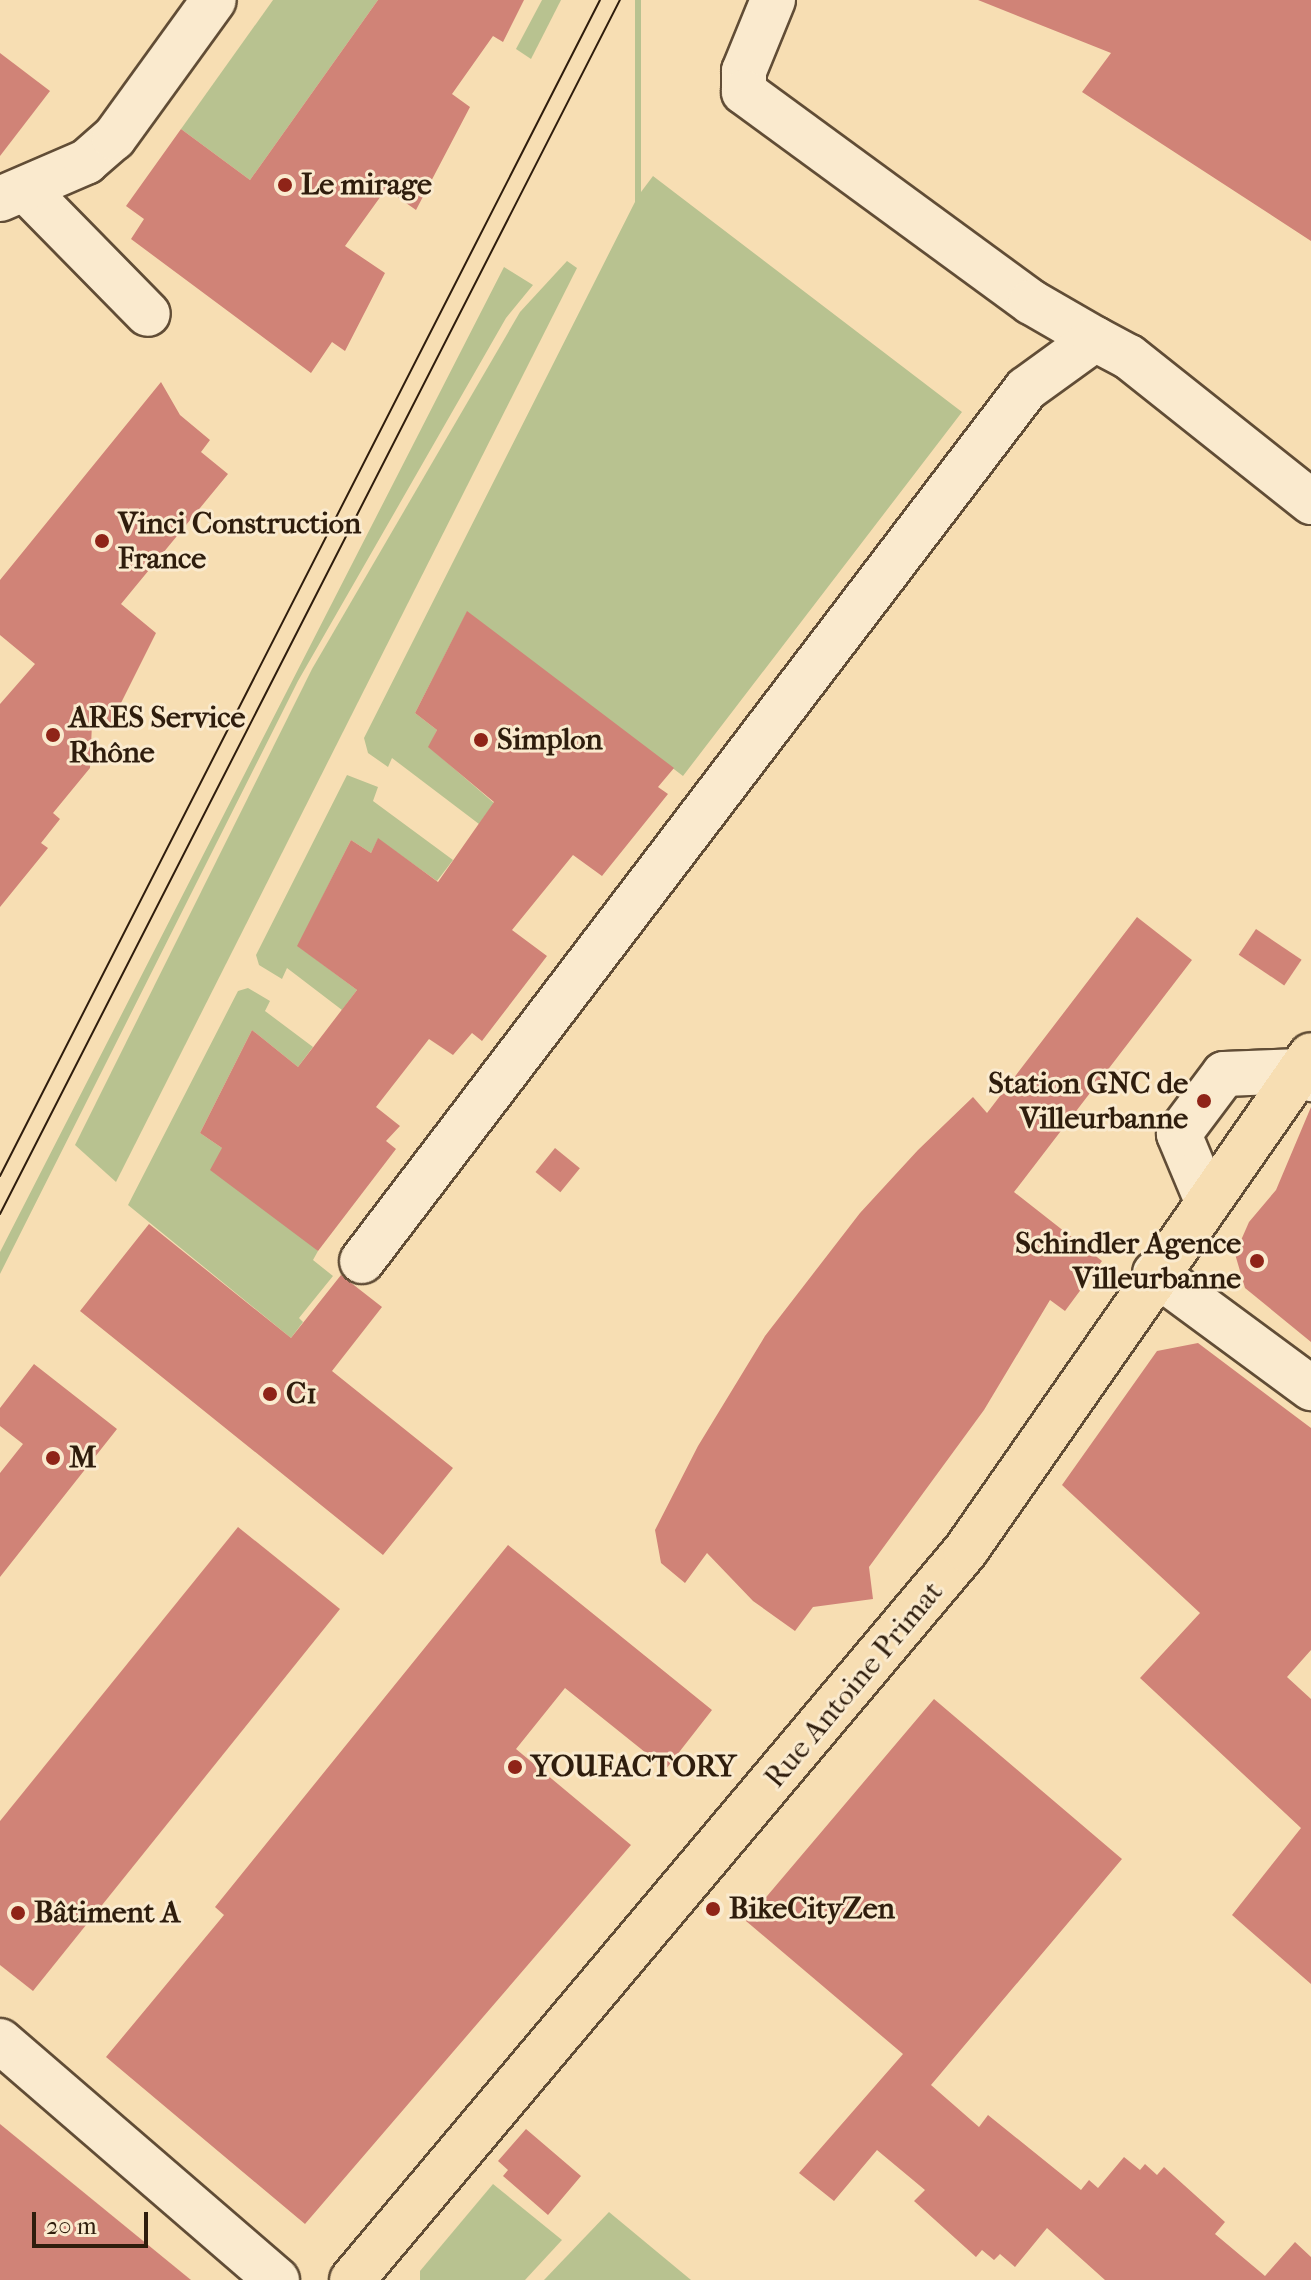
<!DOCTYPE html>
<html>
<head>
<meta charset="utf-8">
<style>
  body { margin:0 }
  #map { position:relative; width:1311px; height:2280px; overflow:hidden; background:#f7deb3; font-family:"IM FELL French Canon",serif }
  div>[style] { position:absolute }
  .green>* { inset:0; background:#b8c290; transform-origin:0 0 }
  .building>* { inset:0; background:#d08377; transform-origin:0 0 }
  .roads { filter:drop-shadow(2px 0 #614d36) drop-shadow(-2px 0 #614d36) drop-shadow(0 2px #614d36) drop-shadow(0 -2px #614d36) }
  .minor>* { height:44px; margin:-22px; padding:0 22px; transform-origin:22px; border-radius:22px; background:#faeace }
  .major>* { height:44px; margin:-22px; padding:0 22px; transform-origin:22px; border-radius:22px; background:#f7deb3 }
  .tram>* { height:2px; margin:-1px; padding:0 1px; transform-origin:1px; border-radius:1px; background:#2f1d0d }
  .dots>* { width:22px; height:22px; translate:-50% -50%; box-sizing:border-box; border:4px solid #faeace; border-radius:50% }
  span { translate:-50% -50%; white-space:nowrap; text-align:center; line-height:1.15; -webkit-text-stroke:6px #faeace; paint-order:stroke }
  .poi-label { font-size:30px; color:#2f1d0d; font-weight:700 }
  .left { translate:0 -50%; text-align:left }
  .right { translate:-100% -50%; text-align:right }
  .street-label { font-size:30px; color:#2f1d0d }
  .scale { position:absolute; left:32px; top:2212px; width:116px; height:36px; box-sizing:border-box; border:4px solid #2f1d0d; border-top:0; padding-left:10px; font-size:24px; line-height:28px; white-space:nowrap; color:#2f1d0d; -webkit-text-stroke:6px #faeace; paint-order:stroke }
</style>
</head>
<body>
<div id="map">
  <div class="green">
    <i style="clip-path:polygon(273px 0,378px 0,250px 180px,181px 129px)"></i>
    <i style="clip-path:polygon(542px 0,561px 0,531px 59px,516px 49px)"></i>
    <i style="left:635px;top:0;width:6px;height:229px"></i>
    <i style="clip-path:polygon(653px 176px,962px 412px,683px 776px,467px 612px,415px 713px,437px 730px,429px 747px,494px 803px,479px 824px,392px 758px,388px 767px,368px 753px,364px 738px,638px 196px)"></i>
    <i style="clip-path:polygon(567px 261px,577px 268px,116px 1182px,75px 1145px,312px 669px,520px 312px)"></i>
    <i style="clip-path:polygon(504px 267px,533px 285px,506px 318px,298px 681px,0 1274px,0 1252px)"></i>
    <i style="clip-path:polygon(347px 775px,378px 787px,373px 801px,453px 860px,437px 881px,378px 839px,371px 853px,351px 840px,298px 946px,357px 990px,342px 1010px,287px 968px,282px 979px,259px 965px,256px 955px)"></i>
    <i style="clip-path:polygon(248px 988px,270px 1001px,265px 1011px,313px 1047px,298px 1067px,252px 1030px,200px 1133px,222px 1148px,318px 1251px,313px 1260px,333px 1276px,299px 1318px,303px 1322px,291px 1338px,128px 1205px,238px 991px)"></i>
    <i style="clip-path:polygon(493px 2184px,562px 2240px,525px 2280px,420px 2280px,420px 2271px)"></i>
    <i style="clip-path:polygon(609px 2212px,691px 2280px,544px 2280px)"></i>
  </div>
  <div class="building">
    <i style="clip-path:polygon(378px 0,524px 0,503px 42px,493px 36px,452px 94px,470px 107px,416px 210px,386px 189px,345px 246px,385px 273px,345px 351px,332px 342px,311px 373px,131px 239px,144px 219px,126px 206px,181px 129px,250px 180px)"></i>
    <i style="clip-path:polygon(978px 0,1311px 0,1311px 241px,1082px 92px,1111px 53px)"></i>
    <i style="clip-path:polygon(0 53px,50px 91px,0 156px)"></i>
    <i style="clip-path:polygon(161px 382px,180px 415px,210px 440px,201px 452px,228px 474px,121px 604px,156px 633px,110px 725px,92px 724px,90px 768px,53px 813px,60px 819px,41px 843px,48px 848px,0 907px,0 704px,35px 664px,0 635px,0 580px)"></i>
    <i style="clip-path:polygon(467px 611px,674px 768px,658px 787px,668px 794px,602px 876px,573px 855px,512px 930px,547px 956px,482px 1041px,472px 1033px,453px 1055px,429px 1039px,376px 1107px,400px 1126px,386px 1141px,396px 1149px,318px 1251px,210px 1170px,222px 1148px,200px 1133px,252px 1030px,298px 1067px,357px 990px,297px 946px,351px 840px,371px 853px,378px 838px,438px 882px,494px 802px,428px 747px,437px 730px,415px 713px)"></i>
    <i style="clip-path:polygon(1137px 917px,1192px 960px,1014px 1192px,1102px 1261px,1065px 1311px,1050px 1300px,984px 1410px,869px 1567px,873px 1599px,813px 1607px,795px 1631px,753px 1601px,707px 1553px,685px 1583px,661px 1563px,655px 1530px,698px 1446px,765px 1336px,860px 1213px,918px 1150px,973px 1097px,987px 1113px)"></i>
    <i style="left:1256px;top:929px;width:55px;height:31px;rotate:34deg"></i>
    <i style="clip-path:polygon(1311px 1107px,1311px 1342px,1245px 1288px,1235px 1254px,1249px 1222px,1276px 1190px)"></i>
    <i style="left:555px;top:1148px;width:32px;height:31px;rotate:39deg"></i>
    <i style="clip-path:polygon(149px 1224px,291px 1338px,341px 1275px,382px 1307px,332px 1371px,453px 1468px,383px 1555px,80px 1311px)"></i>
    <i style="clip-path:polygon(1198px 1343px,1311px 1428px,1311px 1650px,1287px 1677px,1311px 1699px,1311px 1984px,1232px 1915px,1301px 1828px,1140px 1678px,1200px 1613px,1062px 1485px,1157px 1351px)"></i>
    <i style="clip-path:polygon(34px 1364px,117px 1429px,0 1577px,0 1473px,23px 1444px,0 1426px,0 1408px)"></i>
    <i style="clip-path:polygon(238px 1527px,340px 1609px,33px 1991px,0 1965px,0 1821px)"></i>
    <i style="clip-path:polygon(508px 1545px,712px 1710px,666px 1769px,565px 1688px,516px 1749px,631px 1845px,305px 2224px,106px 2057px,224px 1915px,215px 1907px)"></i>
    <i style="clip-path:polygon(934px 1699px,1122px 1859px,931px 2085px,979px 2127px,988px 2115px,1081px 2190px,1089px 2180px,1098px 2188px,1124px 2157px,1140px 2170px,1145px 2164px,1157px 2175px,1164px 2167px,1225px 2222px,1215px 2234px,1265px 2276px,1295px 2242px,1311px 2257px,1311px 2280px,1105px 2280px,1047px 2228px,1015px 2267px,1000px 2254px,994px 2260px,982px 2250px,976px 2257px,914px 2201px,925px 2190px,877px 2150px,834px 2201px,799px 2173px,903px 2054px,746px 1921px)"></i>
    <i style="clip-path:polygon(0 2124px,191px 2280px,0 2280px)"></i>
    <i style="clip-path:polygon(526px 2129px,581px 2176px,548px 2215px,503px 2176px,508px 2170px,498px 2161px)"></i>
  </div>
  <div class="roads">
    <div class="minor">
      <i style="left:773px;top:0;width:77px;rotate:112.2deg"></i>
      <i style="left:744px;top:71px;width:21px;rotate:90deg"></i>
      <i style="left:744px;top:92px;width:356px;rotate:36.2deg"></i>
      <i style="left:1031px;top:302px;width:74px;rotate:30deg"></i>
      <i style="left:25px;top:189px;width:175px;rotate:45.5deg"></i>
      <i style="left:0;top:199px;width:94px;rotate:-23.3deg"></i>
      <i style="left:86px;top:162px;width:37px;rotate:-41deg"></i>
      <i style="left:114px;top:138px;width:170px;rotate:-54.1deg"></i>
      <i style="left:1207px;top:1201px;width:73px;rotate:-112.7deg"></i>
      <i style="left:1179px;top:1134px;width:75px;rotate:-53.1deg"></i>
      <i style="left:1224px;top:1074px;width:76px;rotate:-2.3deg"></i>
      <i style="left:1300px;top:1071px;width:14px;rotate:36deg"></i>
      <i style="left:362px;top:1261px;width:1096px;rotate:-52.71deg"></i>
      <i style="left:1026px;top:389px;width:85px;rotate:-35.9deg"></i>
      <i style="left:1095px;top:339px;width:38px;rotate:28deg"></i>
      <i style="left:1129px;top:357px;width:233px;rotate:38.5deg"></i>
      <i style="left:1155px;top:1273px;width:194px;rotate:36.4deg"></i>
      <i style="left:0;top:2041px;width:366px;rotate:40.8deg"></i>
    </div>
    <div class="major">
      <i style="left:352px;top:2280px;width:954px;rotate:-49.93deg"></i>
      <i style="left:966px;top:1550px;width:603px;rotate:-55.12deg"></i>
    </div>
  </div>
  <div class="tram">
    <i style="left:0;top:1176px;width:1320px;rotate:-62.97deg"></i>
    <i style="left:0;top:1214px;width:1363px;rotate:-62.95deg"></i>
  </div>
  <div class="dots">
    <i style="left:285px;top:185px;background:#8f2418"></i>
    <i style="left:102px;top:541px;background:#8f2418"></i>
    <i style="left:53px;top:735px;background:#8f2418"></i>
    <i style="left:481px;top:740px;background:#8f2418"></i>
    <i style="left:1204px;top:1101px;background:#8f2418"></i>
    <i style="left:1257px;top:1261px;background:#8f2418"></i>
    <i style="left:270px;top:1394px;background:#8f2418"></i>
    <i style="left:53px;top:1458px;background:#8f2418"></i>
    <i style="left:515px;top:1767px;background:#8f2418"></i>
    <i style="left:713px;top:1909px;background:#8f2418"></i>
    <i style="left:18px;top:1913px;background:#8f2418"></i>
  </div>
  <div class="poi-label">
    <span class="left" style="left:301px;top:185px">Le mirage</span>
    <span class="left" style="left:118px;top:541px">Vinci Construction<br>France</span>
    <span class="left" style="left:69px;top:735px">ARES Service<br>Rhône</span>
    <span class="left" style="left:497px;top:740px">Simplon</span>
    <span class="right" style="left:1188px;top:1101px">Station GNC de<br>Villeurbanne</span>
    <span class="right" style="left:1241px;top:1261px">Schindler Agence<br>Villeurbanne</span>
    <span class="left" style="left:286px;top:1394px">C1</span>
    <span class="left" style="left:69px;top:1458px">M</span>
    <span class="left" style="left:531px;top:1767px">YOUFACTORY</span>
    <span class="left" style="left:729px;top:1909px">BikeCityZen</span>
    <span class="left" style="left:34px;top:1913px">Bâtiment A</span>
  </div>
  <div class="street-label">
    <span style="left:854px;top:1685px;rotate:-50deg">Rue Antoine Primat</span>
  </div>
  <div class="scale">20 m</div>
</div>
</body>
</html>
